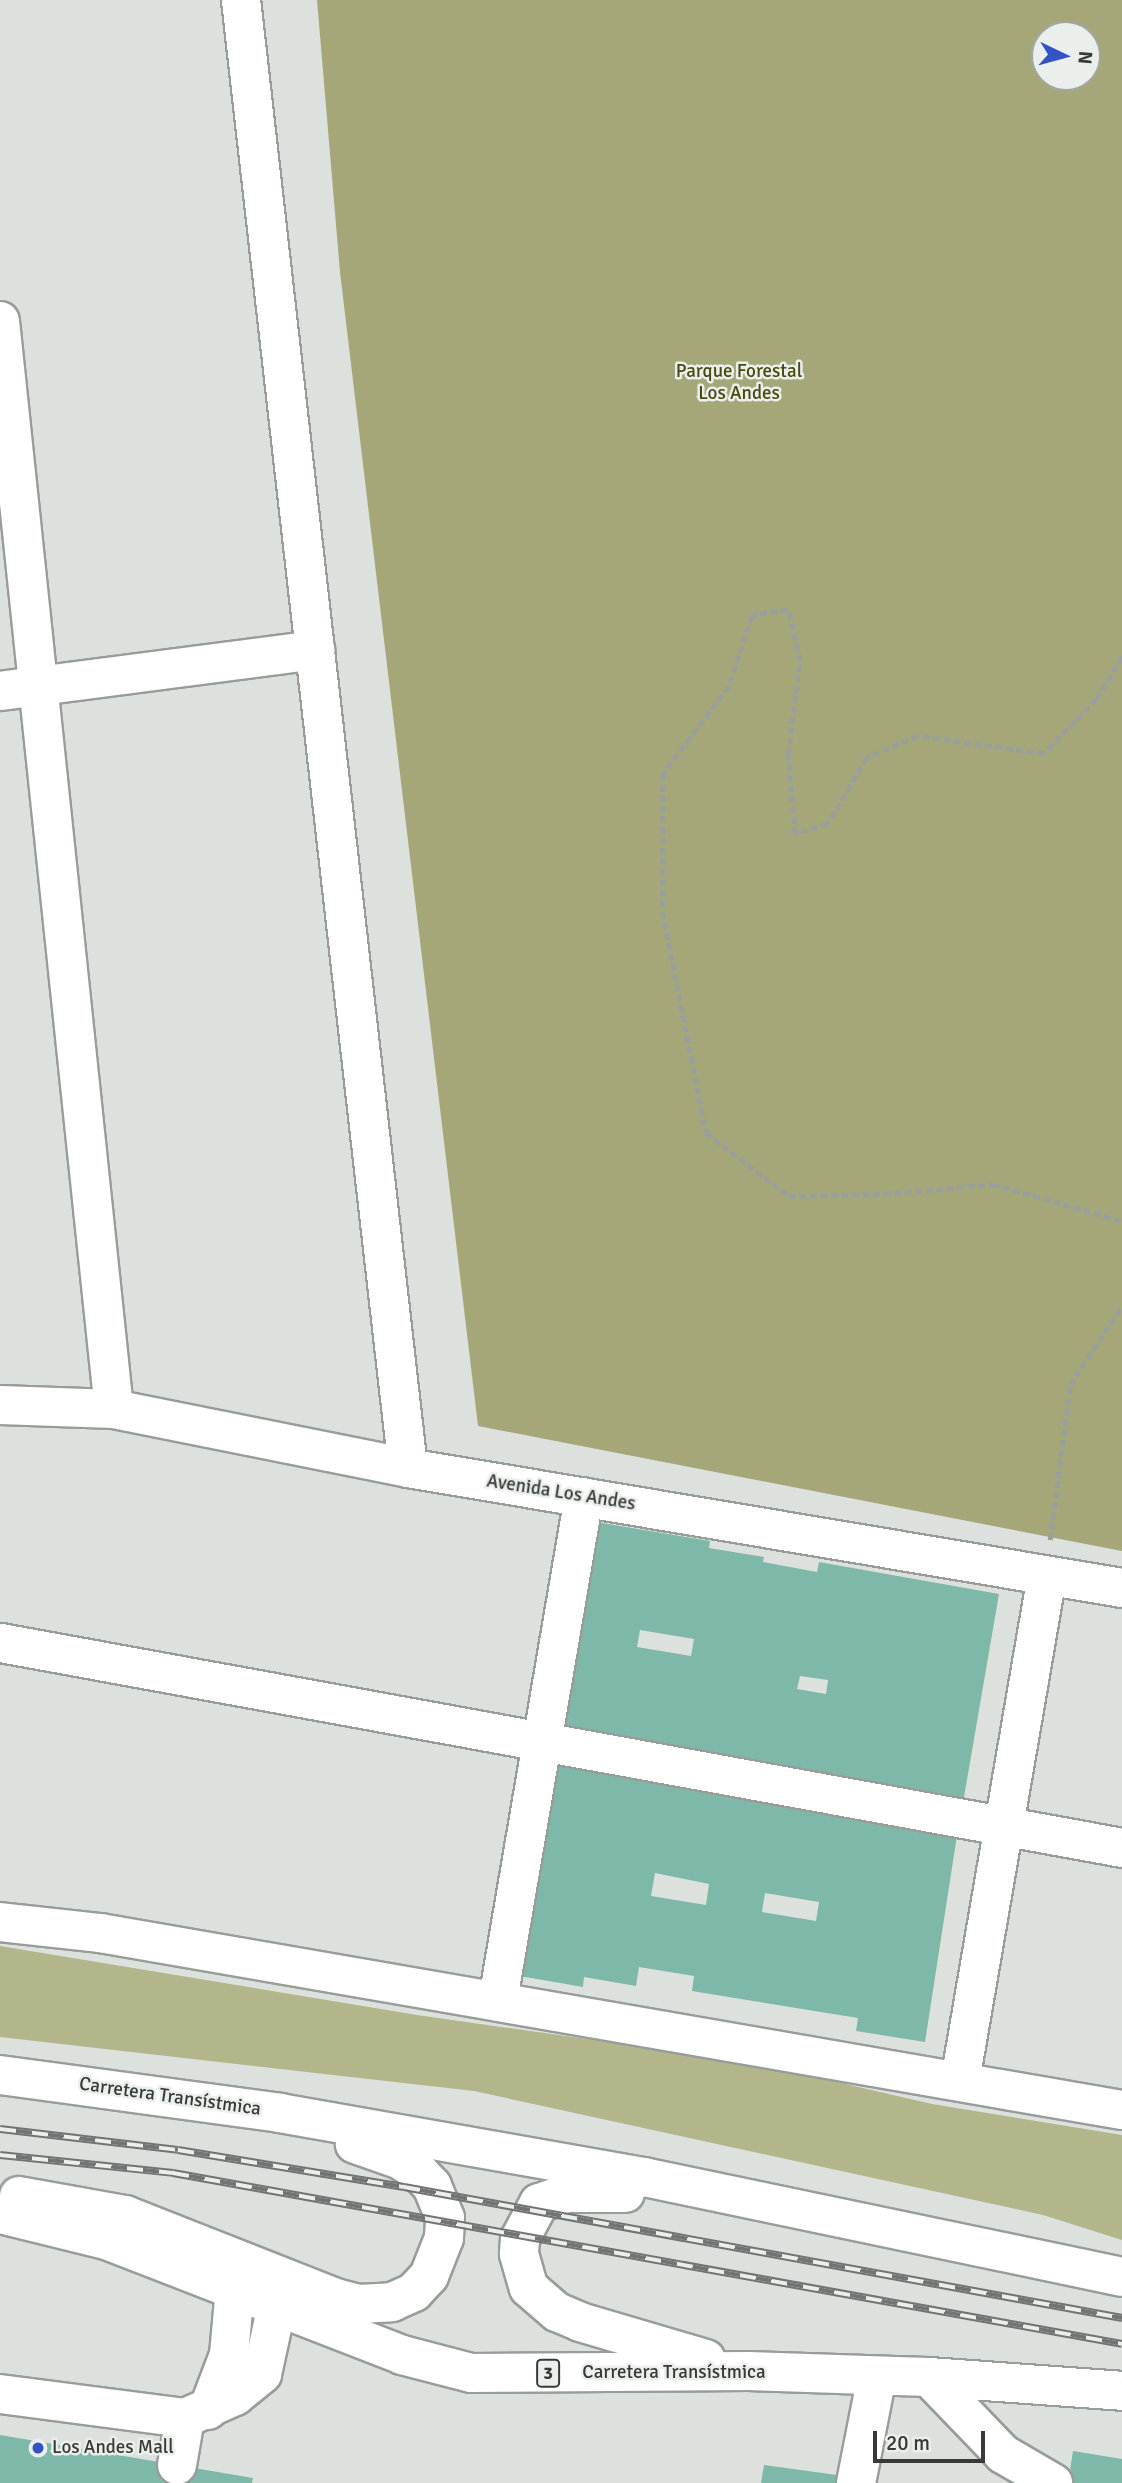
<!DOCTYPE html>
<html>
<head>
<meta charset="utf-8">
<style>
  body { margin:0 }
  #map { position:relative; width:1122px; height:2483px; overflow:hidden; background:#dde1de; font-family:Signika,sans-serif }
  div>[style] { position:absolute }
  .green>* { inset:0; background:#b3b58a }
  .forest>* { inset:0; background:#a6a778 }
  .building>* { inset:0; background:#7db8a9 }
  .path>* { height:4.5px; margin-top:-2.25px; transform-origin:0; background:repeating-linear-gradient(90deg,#9b9f9c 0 7px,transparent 0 10.5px) }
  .roads { filter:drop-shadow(2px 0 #989d9a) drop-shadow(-2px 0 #989d9a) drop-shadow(0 2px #989d9a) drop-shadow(0 -2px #989d9a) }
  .minor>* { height:38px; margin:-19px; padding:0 19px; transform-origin:19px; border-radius:19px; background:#fff }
  .major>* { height:38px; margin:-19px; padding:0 19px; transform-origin:19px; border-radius:19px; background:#fff }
  .rail>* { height:8px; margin-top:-4px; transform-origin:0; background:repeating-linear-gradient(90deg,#eaefeb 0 16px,#727473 0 32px); box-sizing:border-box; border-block:2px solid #727473 }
  .dots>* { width:19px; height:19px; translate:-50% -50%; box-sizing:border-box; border:4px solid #eaefeb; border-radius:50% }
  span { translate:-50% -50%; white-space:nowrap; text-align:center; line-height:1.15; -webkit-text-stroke:5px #eaefeb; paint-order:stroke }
  .shield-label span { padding:2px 5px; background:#eaefeb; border:2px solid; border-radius:5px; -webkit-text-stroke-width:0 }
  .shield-label { font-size:18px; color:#383a39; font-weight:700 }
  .park-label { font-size:19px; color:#494910 }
  .street-label { font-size:19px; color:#383a39 }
  .poi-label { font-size:19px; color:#383a39 }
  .left { translate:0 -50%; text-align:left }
  .north { position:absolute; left:1031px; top:21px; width:70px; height:70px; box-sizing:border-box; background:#eaefeb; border:2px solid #a3a7a4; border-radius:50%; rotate:95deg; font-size:19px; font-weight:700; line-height:28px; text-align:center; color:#383a39 }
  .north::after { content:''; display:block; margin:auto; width:24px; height:32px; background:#3353c4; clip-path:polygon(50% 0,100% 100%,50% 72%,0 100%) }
  .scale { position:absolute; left:873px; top:2431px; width:112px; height:32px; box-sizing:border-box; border:4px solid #383a39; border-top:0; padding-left:9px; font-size:21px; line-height:24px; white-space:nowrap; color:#383a39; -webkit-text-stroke:5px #eaefeb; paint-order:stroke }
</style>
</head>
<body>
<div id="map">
  <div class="green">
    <i style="clip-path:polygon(0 1946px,417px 2015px,750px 2062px,932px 2104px,1122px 2135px,1122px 2240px,1043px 2215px,474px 2091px,0 2037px)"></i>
  </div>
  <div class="forest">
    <i style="clip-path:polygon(evenodd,317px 0,1122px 0,1122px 1551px,478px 1426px,340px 272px,317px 0,1045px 35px,1087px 35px,1087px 77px,1045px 77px,1045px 35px)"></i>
  </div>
  <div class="building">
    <i style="clip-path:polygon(evenodd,596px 1522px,710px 1541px,709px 1548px,764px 1557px,763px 1562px,817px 1572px,819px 1562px,999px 1594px,963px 1803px,561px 1731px,596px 1522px,640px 1630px,694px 1639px,691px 1656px,637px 1647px,640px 1630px,596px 1522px,800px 1676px,828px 1680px,826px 1694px,797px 1689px,800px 1676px)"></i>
    <i style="clip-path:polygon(evenodd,552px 1753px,958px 1829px,925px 2042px,856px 2031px,858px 2018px,692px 1991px,694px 1976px,639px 1967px,636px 1986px,584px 1977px,583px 1987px,514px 1975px,552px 1753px,655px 1873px,709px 1884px,706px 1905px,651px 1896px,655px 1873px,552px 1753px,765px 1893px,819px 1902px,816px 1921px,762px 1912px,765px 1893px)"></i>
    <i style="clip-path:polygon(0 2435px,253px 2478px,252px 2483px,0 2483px)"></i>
    <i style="clip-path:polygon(1073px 2451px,1122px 2459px,1122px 2483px,1068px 2483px)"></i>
    <i style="clip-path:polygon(764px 2465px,837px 2475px,836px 2483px,761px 2483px)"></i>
  </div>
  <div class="path">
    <i style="left:1122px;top:657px;width:49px;rotate:120.8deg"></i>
    <i style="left:1097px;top:699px;width:76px;rotate:133.9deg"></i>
    <i style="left:1044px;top:754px;width:127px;rotate:-171.9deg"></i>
    <i style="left:918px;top:736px;width:56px;rotate:156.7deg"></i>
    <i style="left:867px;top:758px;width:77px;rotate:120.6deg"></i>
    <i style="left:828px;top:824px;width:34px;rotate:163deg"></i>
    <i style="left:795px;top:834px;width:79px;rotate:-95.1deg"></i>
    <i style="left:788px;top:755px;width:95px;rotate:-82.7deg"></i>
    <i style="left:800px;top:661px;width:52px;rotate:-103.2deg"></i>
    <i style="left:788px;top:610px;width:36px;rotate:171deg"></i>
    <i style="left:752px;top:616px;width:75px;rotate:107.9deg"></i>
    <i style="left:729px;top:687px;width:109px;rotate:127.2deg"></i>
    <i style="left:663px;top:774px;width:138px;rotate:90deg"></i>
    <i style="left:663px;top:912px;width:225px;rotate:79deg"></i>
    <i style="left:706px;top:1133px;width:104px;rotate:37.2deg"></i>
    <i style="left:789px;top:1196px;width:95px;rotate:-1.2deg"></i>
    <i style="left:884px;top:1194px;width:109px;rotate:-5.2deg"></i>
    <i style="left:993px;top:1184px;width:134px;rotate:16deg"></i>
    <i style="left:1050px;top:1540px;width:156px;rotate:-82.6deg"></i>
    <i style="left:1070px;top:1385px;width:95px;rotate:-56.6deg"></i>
  </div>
  <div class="roads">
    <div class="minor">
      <i style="left:241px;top:0;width:1477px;rotate:83.51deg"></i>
      <i style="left:0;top:321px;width:1094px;rotate:84.02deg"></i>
      <i style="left:0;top:691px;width:318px;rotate:-7.4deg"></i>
      <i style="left:0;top:1405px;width:114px;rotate:2deg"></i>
      <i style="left:114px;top:1409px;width:300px;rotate:11.3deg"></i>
      <i style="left:408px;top:1468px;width:724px;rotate:9.54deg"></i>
      <i style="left:1px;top:1643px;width:1140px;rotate:10.36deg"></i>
      <i style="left:0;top:1922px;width:101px;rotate:6.3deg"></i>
      <i style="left:100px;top:1933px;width:1037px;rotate:9.83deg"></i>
      <i style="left:498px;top:2000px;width:510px;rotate:-80.3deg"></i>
      <i style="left:960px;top:2081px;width:512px;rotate:-80.23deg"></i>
      <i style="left:929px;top:2377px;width:107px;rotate:46.1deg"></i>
      <i style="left:1003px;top:2454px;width:58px;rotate:30.1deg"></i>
      <i style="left:0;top:2394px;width:187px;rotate:7.4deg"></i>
      <i style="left:185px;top:2418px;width:55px;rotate:-23.7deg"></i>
      <i style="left:235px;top:2396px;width:35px;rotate:-39deg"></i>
      <i style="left:262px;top:2374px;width:71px;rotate:-77.7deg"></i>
      <i style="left:208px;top:2410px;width:59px;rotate:-69.1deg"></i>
      <i style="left:229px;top:2355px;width:67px;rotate:-84.9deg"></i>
      <i style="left:177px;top:2465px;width:48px;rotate:-80.3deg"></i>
      <i style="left:856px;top:2483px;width:109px;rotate:-78.9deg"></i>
    </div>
    <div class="major">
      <i style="left:0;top:2075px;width:283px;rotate:7.7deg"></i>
      <i style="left:280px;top:2113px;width:370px;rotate:10deg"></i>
      <i style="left:644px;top:2177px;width:488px;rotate:11.8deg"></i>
      <i style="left:625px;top:2193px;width:58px;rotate:180deg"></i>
      <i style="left:567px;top:2193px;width:30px;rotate:160deg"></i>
      <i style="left:539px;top:2203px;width:40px;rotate:118deg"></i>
      <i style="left:520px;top:2238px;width:16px;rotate:94deg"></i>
      <i style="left:519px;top:2254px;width:35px;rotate:74deg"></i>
      <i style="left:529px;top:2288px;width:37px;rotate:41deg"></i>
      <i style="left:557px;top:2312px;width:25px;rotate:23deg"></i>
      <i style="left:580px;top:2322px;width:131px;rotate:16.4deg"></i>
      <i style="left:19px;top:2196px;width:108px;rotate:10.2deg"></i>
      <i style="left:125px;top:2215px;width:227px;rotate:21.5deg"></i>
      <i style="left:336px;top:2298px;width:23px;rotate:15deg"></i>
      <i style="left:358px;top:2304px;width:34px;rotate:-3deg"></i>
      <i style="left:392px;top:2302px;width:24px;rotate:-24deg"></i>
      <i style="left:414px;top:2292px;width:22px;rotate:-47deg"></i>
      <i style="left:429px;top:2276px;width:41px;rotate:-68.5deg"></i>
      <i style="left:444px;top:2238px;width:20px;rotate:-87deg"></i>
      <i style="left:445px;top:2218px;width:35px;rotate:-112deg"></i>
      <i style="left:432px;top:2186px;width:18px;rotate:-133deg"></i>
      <i style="left:420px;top:2173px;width:23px;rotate:-146deg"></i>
      <i style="left:401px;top:2160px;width:49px;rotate:-160.8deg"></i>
      <i style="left:0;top:2214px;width:109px;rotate:13.8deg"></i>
      <i style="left:106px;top:2240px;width:318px;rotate:21.2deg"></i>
      <i style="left:402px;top:2355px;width:71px;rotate:14.6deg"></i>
      <i style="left:471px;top:2373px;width:277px;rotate:-0.4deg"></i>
      <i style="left:748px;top:2371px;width:181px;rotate:1.9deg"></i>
      <i style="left:929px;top:2377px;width:194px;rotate:4.1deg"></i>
    </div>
  </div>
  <div class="rail">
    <i style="left:0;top:2129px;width:179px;rotate:6.7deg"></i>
    <i style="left:178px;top:2150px;width:229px;rotate:9.3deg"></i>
    <i style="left:404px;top:2187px;width:730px;rotate:10.34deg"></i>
    <i style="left:0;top:2155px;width:174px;rotate:5.9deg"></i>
    <i style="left:173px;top:2173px;width:964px;rotate:10.21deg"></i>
  </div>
  <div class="dots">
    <i style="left:38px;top:2448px;background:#3353c4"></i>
  </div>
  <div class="shield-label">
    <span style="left:548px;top:2373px">3</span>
  </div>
  <div class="park-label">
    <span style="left:739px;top:383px">Parque Forestal<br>Los Andes</span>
  </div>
  <div class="street-label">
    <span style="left:561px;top:1493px;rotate:9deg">Avenida Los Andes</span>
    <span style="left:170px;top:2097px;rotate:8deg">Carretera Transístmica</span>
    <span style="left:674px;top:2373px">Carretera Transístmica</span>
  </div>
  <div class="poi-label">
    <span class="left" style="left:52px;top:2448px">Los Andes Mall</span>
  </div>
  <div class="north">N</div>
  <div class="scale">20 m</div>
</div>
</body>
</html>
